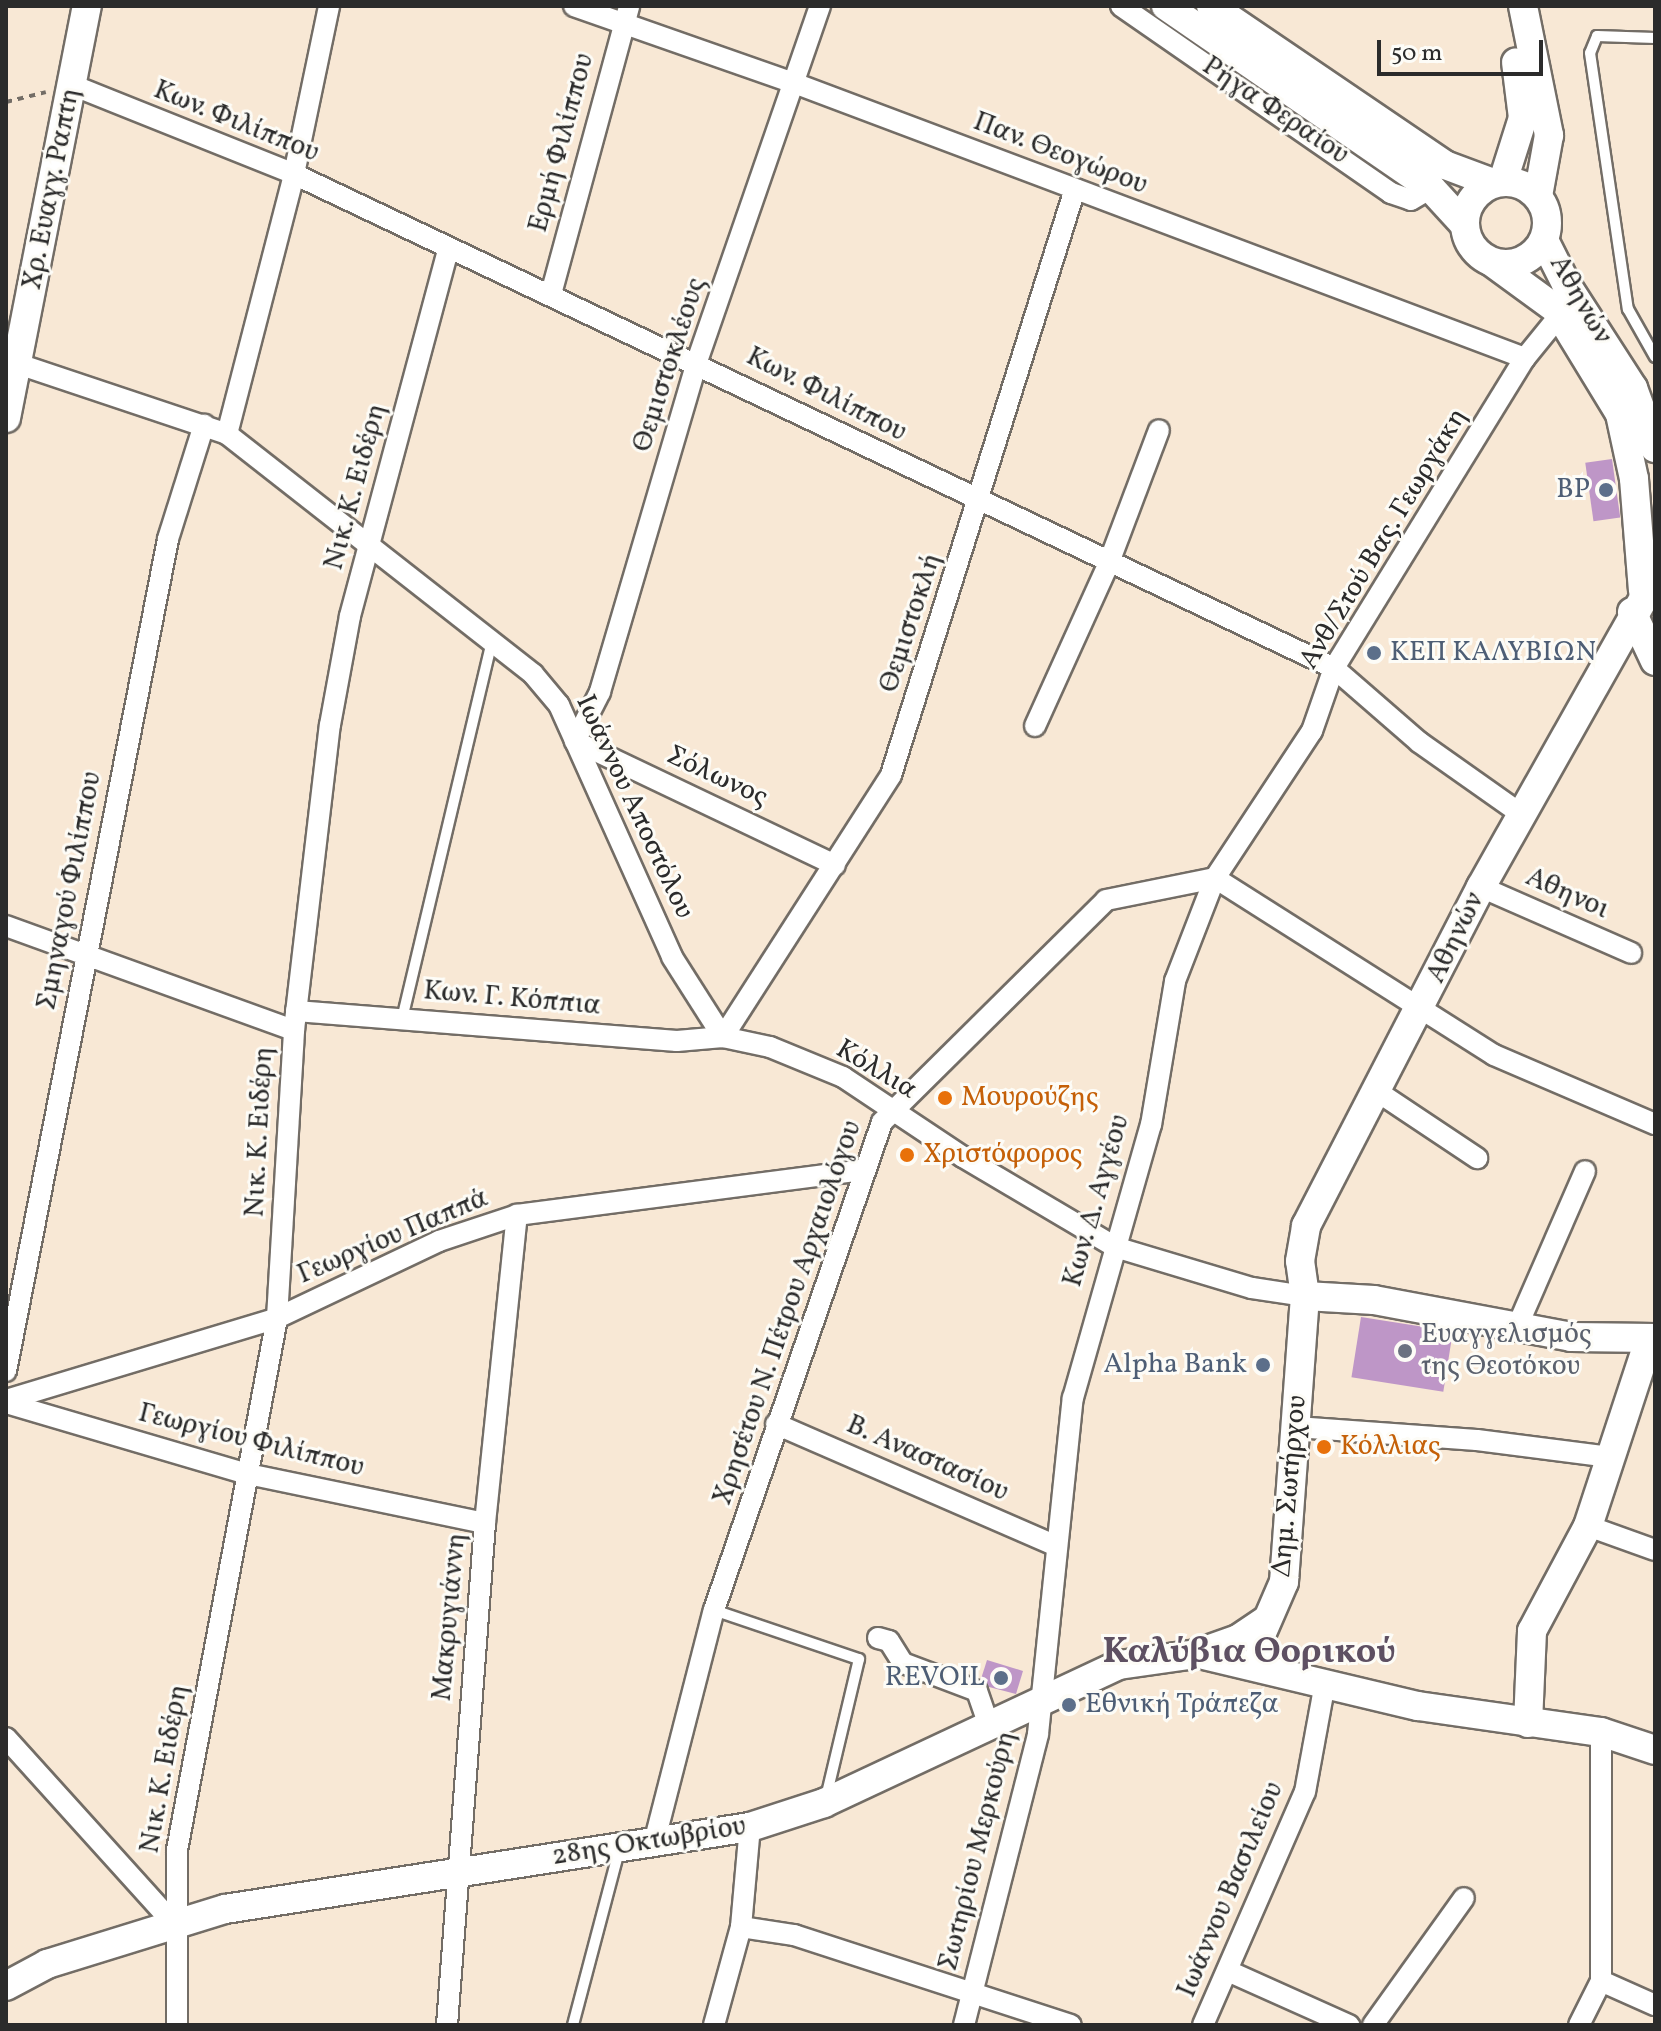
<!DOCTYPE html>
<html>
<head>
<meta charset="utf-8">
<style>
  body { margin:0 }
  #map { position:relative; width:1661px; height:2031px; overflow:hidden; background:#f8e8d5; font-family:Vollkorn,serif }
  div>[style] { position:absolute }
  .building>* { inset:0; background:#be96c7; transform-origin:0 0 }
  .path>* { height:4px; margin-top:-2px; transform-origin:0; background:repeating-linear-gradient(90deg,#736d66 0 6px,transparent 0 12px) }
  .roads { filter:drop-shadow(2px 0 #736d66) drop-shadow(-2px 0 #736d66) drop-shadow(0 2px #736d66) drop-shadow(0 -2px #736d66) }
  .lane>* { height:10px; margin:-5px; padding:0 5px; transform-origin:5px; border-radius:5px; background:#fff }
  .street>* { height:20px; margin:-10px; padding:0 10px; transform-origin:10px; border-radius:10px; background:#fff }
  .secondary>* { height:28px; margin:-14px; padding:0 14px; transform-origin:14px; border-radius:14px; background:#fff }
  .secondary>.ring { margin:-14px; padding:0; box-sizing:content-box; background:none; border:28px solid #fff; border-radius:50% }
  .dots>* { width:22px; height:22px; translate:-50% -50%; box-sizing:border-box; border:4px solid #fdfcf7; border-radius:50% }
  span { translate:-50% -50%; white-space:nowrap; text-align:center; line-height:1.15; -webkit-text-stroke:6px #fdfcf7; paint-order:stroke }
  .street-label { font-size:28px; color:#2b2b2b }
  .service-label { font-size:28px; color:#4e5e75 }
  .right { translate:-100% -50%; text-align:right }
  .left { translate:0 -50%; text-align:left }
  .food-label { font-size:28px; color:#c56008 }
  .worship-label { font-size:28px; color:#5b616d }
  .district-label { font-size:36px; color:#5e5062; font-weight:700 }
  .frame { position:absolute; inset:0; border:8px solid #2b2b2b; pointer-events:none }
  .scale { position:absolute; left:1377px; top:40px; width:166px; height:36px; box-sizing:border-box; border:4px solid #2b2b2b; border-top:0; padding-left:10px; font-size:24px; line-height:28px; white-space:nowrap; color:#2b2b2b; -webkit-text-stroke:6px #fdfcf7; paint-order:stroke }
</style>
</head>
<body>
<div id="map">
  <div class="building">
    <i style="left:1612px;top:459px;width:59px;height:27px;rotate:82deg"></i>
    <i style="left:1361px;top:1317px;width:93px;height:61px;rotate:9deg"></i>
    <i style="clip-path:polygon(987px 1660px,1023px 1671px,1016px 1694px,989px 1687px,981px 1679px)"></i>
  </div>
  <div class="path">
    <i style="left:6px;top:102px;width:41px;rotate:-14deg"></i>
  </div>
  <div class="roads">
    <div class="lane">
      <i style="left:1655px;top:38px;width:58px;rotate:-178deg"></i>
      <i style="left:1597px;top:36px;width:18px;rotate:112deg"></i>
      <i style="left:1590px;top:53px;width:259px;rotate:81.6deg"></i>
      <i style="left:1628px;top:309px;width:55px;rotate:60.6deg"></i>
      <i style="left:402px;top:1019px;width:388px;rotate:-76.6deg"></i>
      <i style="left:714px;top:1610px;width:153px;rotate:18.7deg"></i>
      <i style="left:859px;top:1659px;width:142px;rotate:103.4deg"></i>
      <i style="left:573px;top:2025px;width:180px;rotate:-75.2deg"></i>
    </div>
    <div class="street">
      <i style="left:574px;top:6px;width:233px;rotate:19.3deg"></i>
      <i style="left:794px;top:83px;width:781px;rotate:20.62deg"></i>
      <i style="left:820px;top:6px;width:377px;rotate:109.1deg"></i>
      <i style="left:697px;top:362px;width:344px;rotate:106.4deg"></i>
      <i style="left:600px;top:692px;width:55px;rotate:117deg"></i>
      <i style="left:575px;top:741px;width:288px;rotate:25.5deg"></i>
      <i style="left:1121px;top:6px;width:328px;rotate:34.7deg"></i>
      <i style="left:1391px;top:193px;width:21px;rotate:19deg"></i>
      <i style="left:1411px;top:200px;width:23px;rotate:-31deg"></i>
      <i style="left:72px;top:85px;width:239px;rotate:21.8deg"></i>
      <i style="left:294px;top:174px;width:1151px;rotate:25.41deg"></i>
      <i style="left:1334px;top:668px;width:113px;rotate:41deg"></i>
      <i style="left:1419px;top:742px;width:125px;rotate:35.2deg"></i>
      <i style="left:551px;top:294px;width:298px;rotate:-74.8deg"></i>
      <i style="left:6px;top:360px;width:233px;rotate:18.5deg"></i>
      <i style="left:227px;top:434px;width:389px;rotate:38.1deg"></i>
      <i style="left:533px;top:674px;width:40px;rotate:50deg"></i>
      <i style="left:559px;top:705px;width:276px;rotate:65.8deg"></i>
      <i style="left:672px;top:957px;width:95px;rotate:57.5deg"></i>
      <i style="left:227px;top:434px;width:268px;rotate:-75.5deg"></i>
      <i style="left:294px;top:174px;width:172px;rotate:-78.2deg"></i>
      <i style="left:1035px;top:726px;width:177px;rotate:-65.6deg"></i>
      <i style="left:1108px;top:565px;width:144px;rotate:-69.3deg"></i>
      <i style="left:1215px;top:878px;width:330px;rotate:32.4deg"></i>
      <i style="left:1494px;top:1055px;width:175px;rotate:23.2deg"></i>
      <i style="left:1481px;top:887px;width:164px;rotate:23.7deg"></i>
      <i style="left:6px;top:926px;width:306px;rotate:19.9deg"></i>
      <i style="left:296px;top:1011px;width:382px;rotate:4.5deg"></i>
      <i style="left:677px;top:1041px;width:46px;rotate:-5deg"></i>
      <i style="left:723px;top:1037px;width:48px;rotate:12deg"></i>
      <i style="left:770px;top:1047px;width:79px;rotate:22.3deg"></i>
      <i style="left:843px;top:1077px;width:144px;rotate:33.7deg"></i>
      <i style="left:963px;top:1157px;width:177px;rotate:30.6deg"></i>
      <i style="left:1115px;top:1247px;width:143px;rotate:16.7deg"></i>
      <i style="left:1252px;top:1288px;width:54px;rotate:8.6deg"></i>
      <i style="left:723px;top:1037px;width:311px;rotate:-57.3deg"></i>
      <i style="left:891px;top:775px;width:614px;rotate:-72.57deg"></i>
      <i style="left:1375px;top:1090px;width:123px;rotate:33.7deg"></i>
      <i style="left:1517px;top:1327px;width:170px;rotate:-66.4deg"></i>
      <i style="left:6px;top:1371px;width:848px;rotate:-78.98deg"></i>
      <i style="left:168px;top:539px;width:120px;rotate:-72.5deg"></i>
      <i style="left:6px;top:1400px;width:283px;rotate:-16.8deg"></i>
      <i style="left:277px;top:1318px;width:179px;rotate:-25.4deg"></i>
      <i style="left:439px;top:1241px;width:82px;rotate:-18.4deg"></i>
      <i style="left:517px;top:1215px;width:348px;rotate:-7.4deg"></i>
      <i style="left:6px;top:1403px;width:252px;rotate:16.4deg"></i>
      <i style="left:248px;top:1474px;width:242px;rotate:11.7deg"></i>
      <i style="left:776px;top:1424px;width:305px;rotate:23.5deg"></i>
      <i style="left:1296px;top:1427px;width:181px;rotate:4.1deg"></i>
      <i style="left:1477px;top:1440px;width:134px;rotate:7.3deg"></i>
      <i style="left:1588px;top:1526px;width:71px;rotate:19.7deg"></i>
      <i style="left:878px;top:1638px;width:11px;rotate:15deg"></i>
      <i style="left:889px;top:1641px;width:26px;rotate:58deg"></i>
      <i style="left:903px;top:1663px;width:79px;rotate:20.7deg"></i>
      <i style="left:977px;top:1691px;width:36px;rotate:71deg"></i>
      <i style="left:6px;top:1738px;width:251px;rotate:47.9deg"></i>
      <i style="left:655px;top:1839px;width:236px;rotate:-75.6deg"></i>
      <i style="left:714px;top:1610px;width:516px;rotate:-71deg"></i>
      <i style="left:882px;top:1122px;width:315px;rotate:-44.7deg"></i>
      <i style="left:1106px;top:900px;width:111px;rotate:-11.4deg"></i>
      <i style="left:741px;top:1927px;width:54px;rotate:8.6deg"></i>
      <i style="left:794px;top:1935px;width:291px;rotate:18deg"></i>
      <i style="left:1228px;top:1971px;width:133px;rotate:24.1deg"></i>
      <i style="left:1601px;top:1981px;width:59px;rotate:24deg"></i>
      <i style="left:177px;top:2025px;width:175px;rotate:-90deg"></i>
      <i style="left:177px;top:1850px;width:541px;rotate:-79.35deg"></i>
      <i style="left:277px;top:1318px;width:289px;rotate:-86.6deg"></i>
      <i style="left:294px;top:1030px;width:307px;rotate:-83.3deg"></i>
      <i style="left:330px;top:725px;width:111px;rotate:-79.6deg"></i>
      <i style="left:350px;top:616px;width:379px;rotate:-75deg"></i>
      <i style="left:447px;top:2025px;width:503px;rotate:-85.67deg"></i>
      <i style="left:485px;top:1523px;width:310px;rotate:-84.1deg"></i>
      <i style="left:714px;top:2025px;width:102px;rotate:-74.6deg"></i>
      <i style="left:741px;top:1927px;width:100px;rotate:-84.9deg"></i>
      <i style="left:964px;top:2025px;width:300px;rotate:-75.7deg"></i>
      <i style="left:1038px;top:1734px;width:338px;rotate:-84.1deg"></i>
      <i style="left:1073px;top:1398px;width:284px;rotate:-74.1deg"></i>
      <i style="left:1151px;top:1125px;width:146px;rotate:-80.5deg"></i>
      <i style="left:1175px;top:981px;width:110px;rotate:-68.8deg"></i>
      <i style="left:1215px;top:878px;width:176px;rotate:-56.6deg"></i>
      <i style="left:1312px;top:731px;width:67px;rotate:-70.8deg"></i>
      <i style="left:1334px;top:668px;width:364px;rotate:-58.4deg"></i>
      <i style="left:1525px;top:358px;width:55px;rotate:-50.9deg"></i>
      <i style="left:1203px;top:2025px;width:254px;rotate:-66.4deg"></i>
      <i style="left:1305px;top:1792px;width:111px;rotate:-79.6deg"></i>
      <i style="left:1373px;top:2025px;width:156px;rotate:-54.4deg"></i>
      <i style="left:1579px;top:2025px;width:49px;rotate:-63.4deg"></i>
      <i style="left:1601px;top:1981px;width:249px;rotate:-90deg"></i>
    </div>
    <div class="secondary">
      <i style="left:1166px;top:6px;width:321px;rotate:34.5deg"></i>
      <i style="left:1431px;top:188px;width:49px;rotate:47.5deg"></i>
      <i style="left:1211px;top:6px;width:283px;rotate:34.2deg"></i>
      <i style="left:1445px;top:165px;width:51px;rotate:20.6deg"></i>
      <i style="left:1523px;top:6px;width:132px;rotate:78.6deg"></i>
      <i style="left:1549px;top:135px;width:62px;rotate:100.2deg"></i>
      <i style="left:1503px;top:181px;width:66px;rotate:-72.4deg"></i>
      <i style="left:1523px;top:118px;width:56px;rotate:-97.1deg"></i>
      <i class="ring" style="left:1465px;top:182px;width:54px;height:54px"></i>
      <i style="left:1544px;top:240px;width:49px;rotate:63.4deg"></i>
      <i style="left:1566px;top:284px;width:124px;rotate:57.2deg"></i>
      <i style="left:1633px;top:388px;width:64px;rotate:69.9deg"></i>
      <i style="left:1493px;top:263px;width:78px;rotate:36.1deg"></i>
      <i style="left:1556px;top:309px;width:123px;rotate:58.6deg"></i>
      <i style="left:1620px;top:414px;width:66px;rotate:77.8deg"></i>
      <i style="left:1634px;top:479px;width:112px;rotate:85.4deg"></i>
      <i style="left:6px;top:418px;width:420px;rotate:-78.9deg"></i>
      <i style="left:1632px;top:612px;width:54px;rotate:64.9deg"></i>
      <i style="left:1305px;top:1296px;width:69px;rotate:3.3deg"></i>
      <i style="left:1374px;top:1300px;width:200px;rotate:10.6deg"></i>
      <i style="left:1571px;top:1337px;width:84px;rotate:0.7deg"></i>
      <i style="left:1199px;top:1654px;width:225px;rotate:13.4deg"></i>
      <i style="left:1418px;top:1706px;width:185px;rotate:8.1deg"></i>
      <i style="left:1601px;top:1732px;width:57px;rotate:18.4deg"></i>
      <i style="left:1268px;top:1668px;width:28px;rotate:-111deg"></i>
      <i style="left:1258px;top:1642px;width:65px;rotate:-66.6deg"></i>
      <i style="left:1284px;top:1582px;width:287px;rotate:-85.8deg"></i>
      <i style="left:1305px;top:1296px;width:35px;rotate:-98deg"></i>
      <i style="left:1300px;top:1261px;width:36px;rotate:-80deg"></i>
      <i style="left:1306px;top:1226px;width:382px;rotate:-62.7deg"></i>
      <i style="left:1481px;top:887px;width:355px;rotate:-60.6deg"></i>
      <i style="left:1528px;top:1723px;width:92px;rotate:-87.5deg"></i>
      <i style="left:1532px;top:1631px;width:119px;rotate:-61.9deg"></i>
      <i style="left:1588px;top:1526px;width:195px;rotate:-71.8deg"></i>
      <i style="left:6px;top:1986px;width:47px;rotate:-28.2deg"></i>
      <i style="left:47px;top:1964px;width:186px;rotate:-17.2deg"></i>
      <i style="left:225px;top:1909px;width:531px;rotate:-8.88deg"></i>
      <i style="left:750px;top:1827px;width:78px;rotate:-18deg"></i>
      <i style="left:824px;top:1803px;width:326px;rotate:-25.1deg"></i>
      <i style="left:1119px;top:1665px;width:78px;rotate:-8.1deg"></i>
      <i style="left:1196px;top:1654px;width:45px;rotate:-19.7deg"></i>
      <i style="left:1238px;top:1639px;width:34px;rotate:-34deg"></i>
    </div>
  </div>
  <div class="dots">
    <i style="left:1606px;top:490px;background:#5c6f8a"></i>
    <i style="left:1374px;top:653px;background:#5c6f8a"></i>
    <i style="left:945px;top:1098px;background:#e8710a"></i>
    <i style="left:907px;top:1155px;background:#e8710a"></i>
    <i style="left:1405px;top:1351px;background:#6b7280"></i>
    <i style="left:1263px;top:1365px;background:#5c6f8a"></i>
    <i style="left:1324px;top:1447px;background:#e8710a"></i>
    <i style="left:1001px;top:1678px;background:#5c6f8a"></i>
    <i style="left:1069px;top:1705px;background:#5c6f8a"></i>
  </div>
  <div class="street-label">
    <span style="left:1275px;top:111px;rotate:34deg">Ρήγα Φεραίου</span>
    <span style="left:236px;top:122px;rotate:22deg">Κων. Φιλίππου</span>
    <span style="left:562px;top:143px;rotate:-75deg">Ερμή Φιλίππου</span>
    <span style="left:1060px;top:154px;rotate:21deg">Παν. Θεογώρου</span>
    <span style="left:52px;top:189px;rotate:-79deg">Χρ. Ευαγγ. Ραπτη</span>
    <span style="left:1580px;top:300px;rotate:60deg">Αθηνών</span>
    <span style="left:670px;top:365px;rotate:-72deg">Θεμιστοκλέους</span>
    <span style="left:826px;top:395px;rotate:27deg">Κων. Φιλίππου</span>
    <span style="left:356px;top:487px;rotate:-75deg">Νικ. Κ. Ειδέρη</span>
    <span style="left:1384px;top:539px;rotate:-59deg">Ανθ/Στού Βας. Γεωργάκη</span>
    <span style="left:911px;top:623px;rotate:-72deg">Θεμιστοκλή</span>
    <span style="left:717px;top:777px;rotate:25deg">Σόλωνος</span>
    <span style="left:634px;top:807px;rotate:65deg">Ιωάννου Αποστόλου</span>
    <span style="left:70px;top:891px;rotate:-79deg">Σμηναγού Φιλίππου</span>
    <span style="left:1567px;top:894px;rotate:24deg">Αθηνοι</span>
    <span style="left:1456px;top:938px;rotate:-64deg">Αθηνών</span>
    <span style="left:512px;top:999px;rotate:5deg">Κων. Γ. Κόππια</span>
    <span style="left:876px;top:1070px;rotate:31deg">Κόλλια</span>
    <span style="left:260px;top:1132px;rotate:-87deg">Νικ. Κ. Ειδέρη</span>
    <span style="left:1097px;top:1201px;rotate:-74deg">Κων. Δ. Αγγέου</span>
    <span style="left:393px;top:1237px;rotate:-23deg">Γεωργίου Παππά</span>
    <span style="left:788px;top:1313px;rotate:-71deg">Χρησέτου Ν. Πέτρου Αρχαιολόγου</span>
    <span style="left:251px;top:1441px;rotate:14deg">Γεωργίου Φιλίππου</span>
    <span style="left:927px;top:1459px;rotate:24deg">Β. Αναστασίου</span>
    <span style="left:1290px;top:1486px;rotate:-85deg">Δημ. Σωτήρχου</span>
    <span style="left:450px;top:1617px;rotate:-85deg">Μακρυγιάννη</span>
    <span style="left:165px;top:1769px;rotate:-80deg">Νικ. Κ. Ειδέρη</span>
    <span style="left:649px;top:1842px;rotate:-9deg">28ης Οκτωβρίου</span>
    <span style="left:978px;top:1851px;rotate:-76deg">Σωτηρίου Μερκούρη</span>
    <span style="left:1231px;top:1890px;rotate:-67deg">Ιωάννου Βασιλείου</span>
  </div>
  <div class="service-label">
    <span class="right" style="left:1590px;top:490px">BP</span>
    <span class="left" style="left:1390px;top:653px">ΚΕΠ ΚΑΛΥΒΙΩΝ</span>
    <span class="right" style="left:1247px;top:1365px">Alpha Bank</span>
    <span class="right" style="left:985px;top:1678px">REVOIL</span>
    <span class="left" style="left:1085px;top:1705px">Εθνική Τράπεζα</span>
  </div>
  <div class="food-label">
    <span class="left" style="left:961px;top:1098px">Μουρούζης</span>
    <span class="left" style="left:923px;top:1155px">Χριστόφορος</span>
    <span class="left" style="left:1340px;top:1447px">Κόλλιας</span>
  </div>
  <div class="worship-label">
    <span class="left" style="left:1421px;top:1351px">Ευαγγελισμός<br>της Θεοτόκου</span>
  </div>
  <div class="district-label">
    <span style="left:1249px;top:1654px">Καλύβια Θορικού</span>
  </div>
  <div class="frame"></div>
  <div class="scale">50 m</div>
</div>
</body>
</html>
